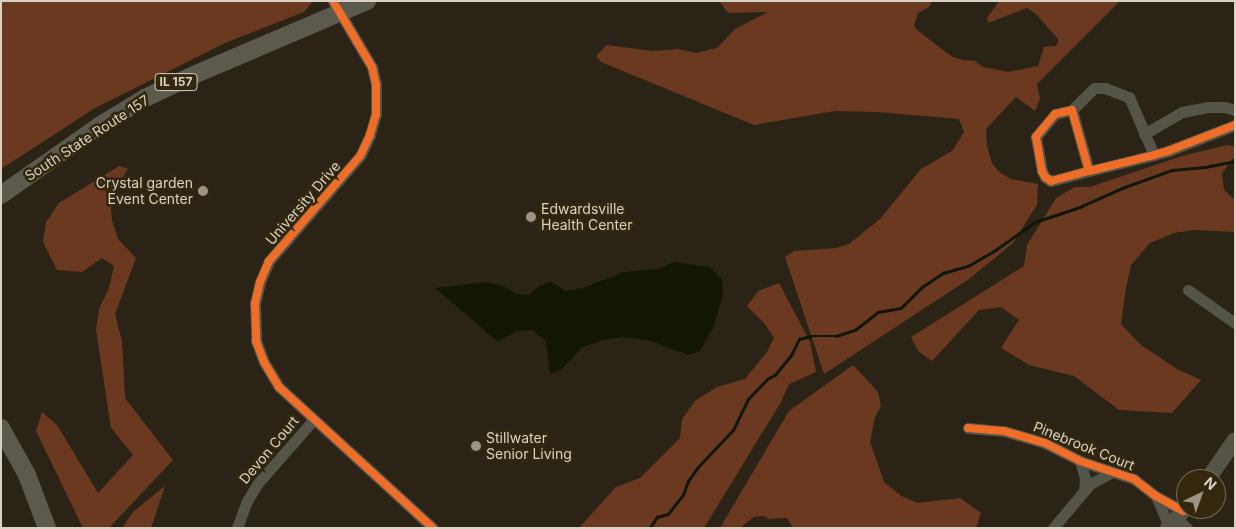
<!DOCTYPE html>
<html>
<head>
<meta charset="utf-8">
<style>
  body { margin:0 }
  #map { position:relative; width:1236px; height:529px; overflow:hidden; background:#2b2416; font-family:Inter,sans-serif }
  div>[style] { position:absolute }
  .green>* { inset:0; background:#6a3920 }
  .water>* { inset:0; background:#121705 }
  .stream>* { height:2.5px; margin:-1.25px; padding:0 1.25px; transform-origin:1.25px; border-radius:1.25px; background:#121705 }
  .street>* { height:11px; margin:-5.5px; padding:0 5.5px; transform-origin:5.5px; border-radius:5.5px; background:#555448 }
  .secondary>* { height:16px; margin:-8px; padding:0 8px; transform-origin:8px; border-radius:8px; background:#565447 }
  .primary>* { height:18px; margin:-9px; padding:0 9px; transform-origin:9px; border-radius:9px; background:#5c5a4c }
  .cycleway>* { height:8px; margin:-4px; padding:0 4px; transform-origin:4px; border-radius:4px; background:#ee6e29 }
  .dots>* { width:14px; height:14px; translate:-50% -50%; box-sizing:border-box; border:2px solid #33270e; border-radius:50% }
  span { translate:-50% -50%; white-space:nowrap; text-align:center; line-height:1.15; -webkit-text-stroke:5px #33270e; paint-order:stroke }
  .shield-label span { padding:1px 4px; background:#33270e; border:1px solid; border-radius:4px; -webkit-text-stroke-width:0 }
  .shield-label { font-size:12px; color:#d9d2c4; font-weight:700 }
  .street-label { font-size:14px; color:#d9d2c4 }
  .poi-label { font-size:14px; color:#d9d2c4 }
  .right { translate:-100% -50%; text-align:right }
  .left { translate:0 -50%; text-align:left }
  .frame { position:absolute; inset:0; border:2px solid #d9d2c4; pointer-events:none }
  .north { position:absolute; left:1176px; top:469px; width:50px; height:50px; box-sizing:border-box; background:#33270e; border:1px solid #756b57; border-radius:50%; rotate:42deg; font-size:14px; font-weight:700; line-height:20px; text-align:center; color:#d9d2c4 }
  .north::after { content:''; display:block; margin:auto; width:18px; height:22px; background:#9c9587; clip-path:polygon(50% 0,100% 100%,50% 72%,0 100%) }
</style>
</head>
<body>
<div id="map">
  <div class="green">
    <i style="clip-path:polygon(1px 1px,313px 1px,304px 12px,225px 43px,95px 108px,1px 169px)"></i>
    <i style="clip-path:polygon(719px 1px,932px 1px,929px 7px,918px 13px,914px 26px,917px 30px,951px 56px,962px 60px,975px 61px,983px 67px,1008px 72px,1038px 66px,1044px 47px,1056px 46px,1059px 40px,1036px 14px,1027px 8px,988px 23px,987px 18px,999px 1px,1120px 1px,1037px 84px,1040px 99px,1035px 111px,1016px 97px,986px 129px,987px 146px,992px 163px,999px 172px,1011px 179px,1038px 184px,1037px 205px,1013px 243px,969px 279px,824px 374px,785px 257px,794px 251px,836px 248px,849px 244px,880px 219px,921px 169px,952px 151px,964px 132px,959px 119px,877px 112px,835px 111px,754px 125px,601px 62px,596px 56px,607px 45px,653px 51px,678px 49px,696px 53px,717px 48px,735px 29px,768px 12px,728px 13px)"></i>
    <i style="clip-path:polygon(1227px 145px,1235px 147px,1235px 156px,1222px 173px,1224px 190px,1235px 200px,1235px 232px,1194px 230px,1174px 233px,1150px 243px,1131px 265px,1126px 288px,1121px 324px,1141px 345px,1177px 369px,1201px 380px,1172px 413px,1119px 410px,1074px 376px,1029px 365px,1001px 348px,1019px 320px,1001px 307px,979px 310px,932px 361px,918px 351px,911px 337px,1024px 266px,1027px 245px,1056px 198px,1075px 187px,1090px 187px,1182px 156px)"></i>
    <i style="clip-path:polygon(119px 166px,128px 169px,110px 198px,112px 220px,118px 239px,136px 258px,115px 314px,122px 341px,125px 398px,173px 460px,109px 528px,83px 528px,36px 431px,42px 412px,57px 425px,98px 493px,133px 455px,111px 428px,96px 330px,99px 309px,109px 288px,114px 266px,102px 258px,82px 272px,57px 270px,43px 242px,46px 222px,59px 203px)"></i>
    <i style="clip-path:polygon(779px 283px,810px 342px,816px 372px,789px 384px,781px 402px,704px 528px,579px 528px,616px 487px,640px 478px,680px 438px,682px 419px,695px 401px,717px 387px,745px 379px,767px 352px,774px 338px,764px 323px,747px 306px,758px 291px)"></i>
    <i style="clip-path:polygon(853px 365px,878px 392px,881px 406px,875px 417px,870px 442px,884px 482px,901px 496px,918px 503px,960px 498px,981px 513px,976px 528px,793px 528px,787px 518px,769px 519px,764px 516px,754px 517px,740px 528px,720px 528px,789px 411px)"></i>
    <i style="clip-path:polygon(165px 486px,151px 528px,122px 528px,133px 512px)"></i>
  </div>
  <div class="water">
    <i style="clip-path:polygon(674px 262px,709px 267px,722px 279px,723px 295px,713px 328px,700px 351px,688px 355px,648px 340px,622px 337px,600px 341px,581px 348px,562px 369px,550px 374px,546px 341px,532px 330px,516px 331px,498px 342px,435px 288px,486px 282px,503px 286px,517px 294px,529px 295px,539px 286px,551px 282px,566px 291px,583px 288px,624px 272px,658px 269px)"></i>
  </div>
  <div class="stream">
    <i style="left:650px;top:528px;width:13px;rotate:-58deg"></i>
    <i style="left:657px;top:517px;width:11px;rotate:-15deg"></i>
    <i style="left:668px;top:514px;width:24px;rotate:-52deg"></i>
    <i style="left:683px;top:495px;width:15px;rotate:-70deg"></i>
    <i style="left:688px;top:481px;width:17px;rotate:-54deg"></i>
    <i style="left:698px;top:467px;width:51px;rotate:-46.6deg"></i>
    <i style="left:733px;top:430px;width:34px;rotate:-64deg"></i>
    <i style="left:748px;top:399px;width:28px;rotate:-46deg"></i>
    <i style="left:767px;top:379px;width:9px;rotate:-27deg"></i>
    <i style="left:775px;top:375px;width:26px;rotate:-51deg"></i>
    <i style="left:791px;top:355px;width:18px;rotate:-63deg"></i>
    <i style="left:799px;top:339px;width:12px;rotate:-14deg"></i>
    <i style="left:811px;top:336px;width:25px"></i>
    <i style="left:836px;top:336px;width:20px;rotate:-18deg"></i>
    <i style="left:855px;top:330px;width:29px;rotate:-38deg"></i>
    <i style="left:878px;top:312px;width:23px;rotate:-10deg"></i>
    <i style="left:901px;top:308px;width:30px;rotate:-45deg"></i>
    <i style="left:922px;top:287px;width:25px;rotate:-34deg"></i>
    <i style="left:943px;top:273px;width:26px;rotate:-16deg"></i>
    <i style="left:968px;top:266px;width:30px;rotate:-30deg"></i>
    <i style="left:994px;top:251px;width:50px;rotate:-35.3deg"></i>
    <i style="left:1035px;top:222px;width:47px;rotate:-18.4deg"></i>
    <i style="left:1080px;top:207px;width:46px;rotate:-24.3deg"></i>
    <i style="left:1122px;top:188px;width:53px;rotate:-19.8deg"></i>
    <i style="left:1172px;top:170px;width:33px;rotate:-5deg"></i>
    <i style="left:1205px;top:167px;width:31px;rotate:-11deg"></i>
  </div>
  <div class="street">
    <i style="left:333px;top:1px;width:77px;rotate:59.4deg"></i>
    <i style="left:372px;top:67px;width:18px;rotate:77deg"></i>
    <i style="left:376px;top:85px;width:29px;rotate:90deg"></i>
    <i style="left:376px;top:114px;width:22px;rotate:106deg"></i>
    <i style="left:370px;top:135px;width:23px;rotate:115deg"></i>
    <i style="left:360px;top:156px;width:139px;rotate:130.9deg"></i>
    <i style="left:269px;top:261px;width:23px;rotate:113deg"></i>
    <i style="left:260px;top:282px;width:22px;rotate:103deg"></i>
    <i style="left:255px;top:303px;width:38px;rotate:88deg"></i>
    <i style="left:256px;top:341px;width:22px;rotate:69deg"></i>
    <i style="left:264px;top:362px;width:29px;rotate:59deg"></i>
    <i style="left:279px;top:387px;width:209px;rotate:42.5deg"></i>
    <i style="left:1072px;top:110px;width:31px;rotate:-45deg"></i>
    <i style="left:1094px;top:88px;width:11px"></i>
    <i style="left:1105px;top:88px;width:26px;rotate:21deg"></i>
    <i style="left:1129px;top:97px;width:63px;rotate:66.7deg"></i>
    <i style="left:1144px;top:134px;width:44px;rotate:-30.1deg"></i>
    <i style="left:1182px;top:112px;width:26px;rotate:-11deg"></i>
    <i style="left:1208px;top:107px;width:17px"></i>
    <i style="left:1225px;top:107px;width:10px;rotate:17deg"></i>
    <i style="left:1089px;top:171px;width:63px;rotate:-105.6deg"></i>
    <i style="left:1072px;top:110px;width:17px;rotate:167deg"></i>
    <i style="left:1055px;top:114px;width:30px;rotate:130deg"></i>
    <i style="left:1036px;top:137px;width:35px;rotate:80deg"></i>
    <i style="left:1042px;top:171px;width:7px;rotate:63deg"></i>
    <i style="left:1045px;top:177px;width:7px;rotate:34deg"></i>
    <i style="left:1051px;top:181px;width:39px;rotate:-15deg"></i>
    <i style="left:1089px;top:171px;width:67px;rotate:-13.8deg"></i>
    <i style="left:1154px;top:155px;width:15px;rotate:-16deg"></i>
    <i style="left:1168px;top:151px;width:72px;rotate:-21.2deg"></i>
    <i style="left:1188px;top:290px;width:57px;rotate:35.1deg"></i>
    <i style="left:968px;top:428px;width:36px;rotate:5deg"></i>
    <i style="left:1004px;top:431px;width:43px;rotate:16.3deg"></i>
    <i style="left:1045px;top:443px;width:39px;rotate:27deg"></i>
    <i style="left:1080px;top:461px;width:57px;rotate:18.4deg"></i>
    <i style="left:1134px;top:479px;width:28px;rotate:38deg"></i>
    <i style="left:1156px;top:496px;width:31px;rotate:29deg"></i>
    <i style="left:1080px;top:461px;width:18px;rotate:74deg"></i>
    <i style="left:1085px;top:478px;width:13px;rotate:94deg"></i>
    <i style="left:1156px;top:496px;width:34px;rotate:67deg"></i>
    <i style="left:1176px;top:519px;width:14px;rotate:39deg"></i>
    <i style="left:237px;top:528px;width:29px;rotate:-70deg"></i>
    <i style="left:247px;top:501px;width:21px;rotate:-59deg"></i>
    <i style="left:258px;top:483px;width:85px;rotate:-48.8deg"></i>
    <i style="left:1053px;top:528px;width:57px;rotate:-49.9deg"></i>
    <i style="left:1090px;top:484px;width:24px;rotate:-28deg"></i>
  </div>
  <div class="secondary">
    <i style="left:1208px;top:479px;width:47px;rotate:-55.3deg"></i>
    <i style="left:1168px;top:528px;width:28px;rotate:-49deg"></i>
  </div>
  <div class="primary">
    <i style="left:1px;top:195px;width:120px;rotate:-35.1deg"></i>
    <i style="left:99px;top:126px;width:54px;rotate:-31.3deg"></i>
    <i style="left:145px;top:98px;width:56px;rotate:-25.2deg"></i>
    <i style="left:196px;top:74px;width:186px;rotate:-23.1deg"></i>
    <i style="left:1px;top:428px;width:54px;rotate:61deg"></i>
    <i style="left:27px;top:475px;width:57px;rotate:69.3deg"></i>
  </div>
  <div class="cycleway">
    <i style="left:333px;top:1px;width:77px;rotate:59.4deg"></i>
    <i style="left:372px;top:67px;width:18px;rotate:77deg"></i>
    <i style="left:376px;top:85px;width:29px;rotate:90deg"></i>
    <i style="left:376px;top:114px;width:22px;rotate:106deg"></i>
    <i style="left:370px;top:135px;width:23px;rotate:115deg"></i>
    <i style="left:360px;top:156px;width:139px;rotate:130.9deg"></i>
    <i style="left:269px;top:261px;width:23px;rotate:113deg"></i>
    <i style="left:260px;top:282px;width:22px;rotate:103deg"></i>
    <i style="left:255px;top:303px;width:38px;rotate:88deg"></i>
    <i style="left:256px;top:341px;width:22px;rotate:69deg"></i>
    <i style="left:264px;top:362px;width:29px;rotate:59deg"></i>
    <i style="left:279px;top:387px;width:209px;rotate:42.5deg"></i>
    <i style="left:1089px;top:171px;width:63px;rotate:-105.6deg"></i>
    <i style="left:1072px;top:110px;width:17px;rotate:167deg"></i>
    <i style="left:1055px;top:114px;width:30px;rotate:130deg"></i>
    <i style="left:1036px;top:137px;width:35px;rotate:80deg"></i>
    <i style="left:1042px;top:171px;width:7px;rotate:63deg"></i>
    <i style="left:1045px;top:177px;width:7px;rotate:34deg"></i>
    <i style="left:1051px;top:181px;width:39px;rotate:-15deg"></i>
    <i style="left:1089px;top:171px;width:67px;rotate:-13.8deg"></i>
    <i style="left:1154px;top:155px;width:15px;rotate:-16deg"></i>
    <i style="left:1168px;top:151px;width:72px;rotate:-21.2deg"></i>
    <i style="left:968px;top:428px;width:36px;rotate:5deg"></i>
    <i style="left:1004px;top:431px;width:43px;rotate:16.3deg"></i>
    <i style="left:1045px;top:443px;width:39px;rotate:27deg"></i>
    <i style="left:1080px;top:461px;width:57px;rotate:18.4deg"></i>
    <i style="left:1134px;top:479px;width:28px;rotate:38deg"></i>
    <i style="left:1156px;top:496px;width:31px;rotate:29deg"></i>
  </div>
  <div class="dots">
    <i style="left:203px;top:191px;background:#9c9587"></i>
    <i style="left:531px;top:217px;background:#9c9587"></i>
    <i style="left:476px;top:446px;background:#9c9587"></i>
  </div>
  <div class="shield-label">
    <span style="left:176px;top:82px">IL 157</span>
  </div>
  <div class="street-label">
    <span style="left:87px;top:138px;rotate:-33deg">South State Route 157</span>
    <span style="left:303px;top:203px;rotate:-49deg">University Drive</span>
    <span style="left:1084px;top:446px;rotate:22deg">Pinebrook Court</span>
    <span style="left:269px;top:450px;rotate:-50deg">Devon Court</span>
  </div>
  <div class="poi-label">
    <span class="right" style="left:193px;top:191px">Crystal garden<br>Event Center</span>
    <span class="left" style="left:541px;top:217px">Edwardsville<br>Health Center</span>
    <span class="left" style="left:486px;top:446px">Stillwater<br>Senior Living</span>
  </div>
  <div class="frame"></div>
  <div class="north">N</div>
</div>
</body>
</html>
